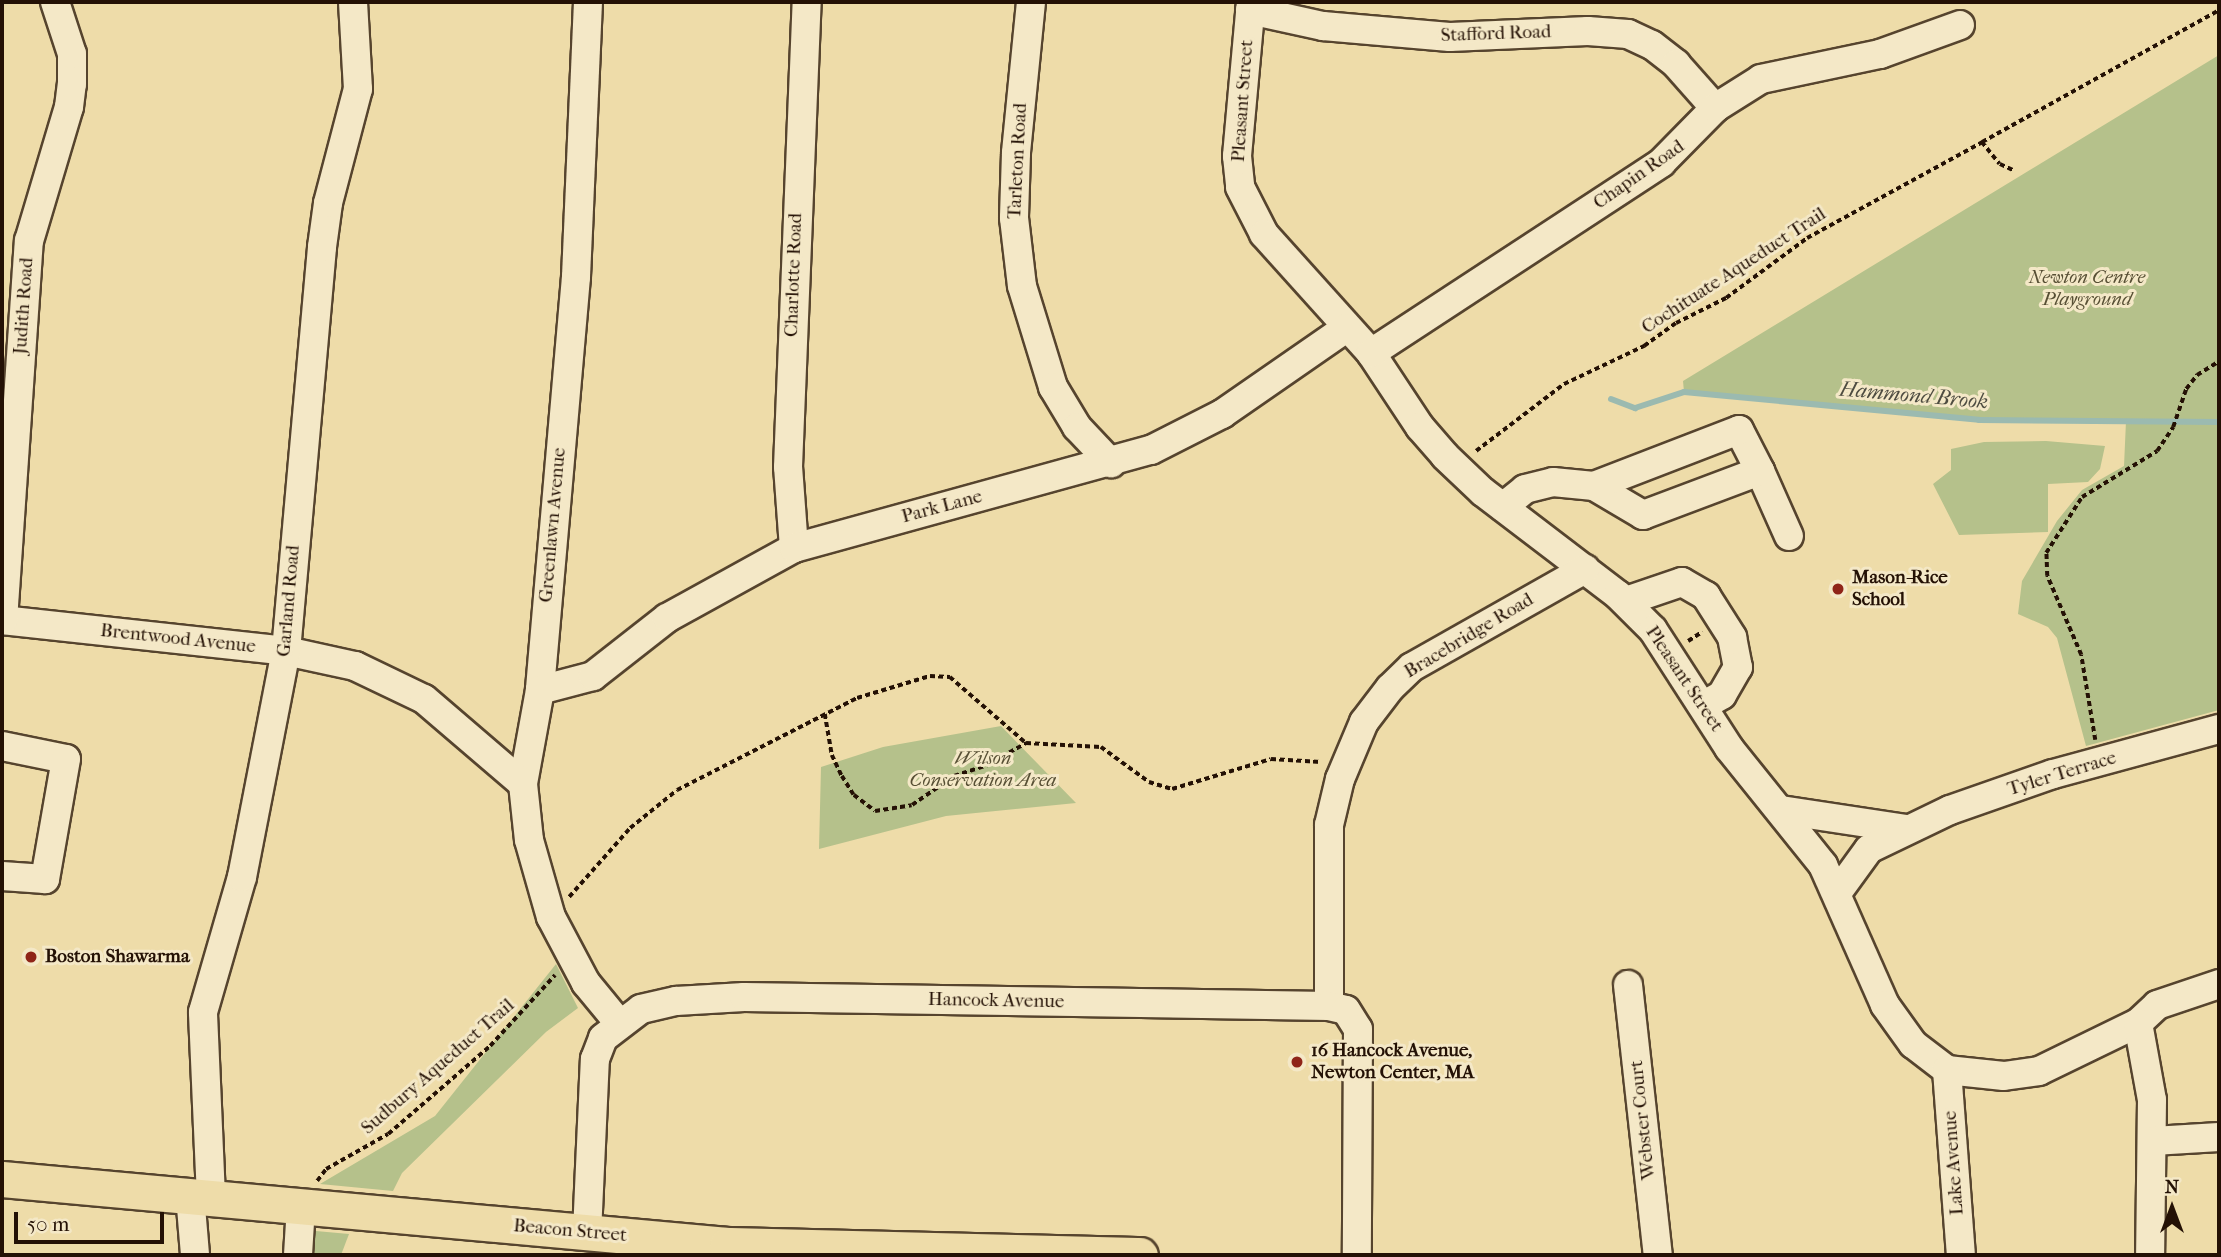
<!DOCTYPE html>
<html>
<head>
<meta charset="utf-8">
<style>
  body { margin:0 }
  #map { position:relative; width:2221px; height:1257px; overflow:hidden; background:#eedca9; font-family:"IM FELL French Canon",serif }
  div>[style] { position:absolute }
  .green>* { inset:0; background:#b5c18b }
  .stream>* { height:6px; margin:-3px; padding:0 3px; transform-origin:3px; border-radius:3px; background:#9bbab0 }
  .path>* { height:3.5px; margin-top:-1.75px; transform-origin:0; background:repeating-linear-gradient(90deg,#241105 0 5px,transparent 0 8.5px) }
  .roads { filter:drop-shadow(2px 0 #56442e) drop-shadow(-2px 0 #56442e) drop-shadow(0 2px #56442e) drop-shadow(0 -2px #56442e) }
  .minor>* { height:28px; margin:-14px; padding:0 14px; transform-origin:14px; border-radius:14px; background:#f4e8c7 }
  .major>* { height:35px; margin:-17.5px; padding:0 17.5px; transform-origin:17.5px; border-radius:17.5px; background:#eedca9 }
  .dots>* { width:19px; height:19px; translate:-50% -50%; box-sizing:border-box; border:4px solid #f4e8c7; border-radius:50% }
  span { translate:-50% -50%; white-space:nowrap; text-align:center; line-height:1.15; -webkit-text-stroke:6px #f4e8c7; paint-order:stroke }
  .street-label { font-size:19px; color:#241105 }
  .park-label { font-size:19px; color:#574f34; font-style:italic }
  .poi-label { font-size:19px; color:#241105; font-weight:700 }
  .left { translate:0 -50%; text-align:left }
  .water-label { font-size:21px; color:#4e4c41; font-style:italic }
  .frame { position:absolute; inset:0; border:4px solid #241105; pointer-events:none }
  .north { position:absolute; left:2137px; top:1173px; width:70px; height:70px; -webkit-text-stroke:5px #f4e8c7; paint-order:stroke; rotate:0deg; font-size:19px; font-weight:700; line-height:28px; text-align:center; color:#241105 }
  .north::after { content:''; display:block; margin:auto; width:24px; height:32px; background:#241105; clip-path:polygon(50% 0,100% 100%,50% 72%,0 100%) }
  .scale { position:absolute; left:14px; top:1212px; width:150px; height:32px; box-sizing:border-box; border:4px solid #241105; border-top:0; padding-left:9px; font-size:21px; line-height:24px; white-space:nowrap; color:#241105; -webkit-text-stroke:5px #f4e8c7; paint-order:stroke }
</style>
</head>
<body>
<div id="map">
  <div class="green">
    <i style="clip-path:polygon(2219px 55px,2219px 710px,2086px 746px,2057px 638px,2048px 627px,2018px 614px,2022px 581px,2057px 521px,2082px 490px,2124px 466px,2126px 421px,1979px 420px,1684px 392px,1683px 381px)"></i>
    <i style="clip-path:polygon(2046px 441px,2105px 446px,2100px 469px,2088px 482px,2048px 484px,2048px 532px,1959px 535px,1933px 484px,1951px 470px,1951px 449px,1984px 442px)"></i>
    <i style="clip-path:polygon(1001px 726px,1076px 803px,946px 816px,819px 849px,821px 767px,883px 747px)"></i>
    <i style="clip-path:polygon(556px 964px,578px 1008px,546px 1032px,402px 1173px,393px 1191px,320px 1184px,435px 1116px)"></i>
    <i style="clip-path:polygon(305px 1230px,349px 1234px,341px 1255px,292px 1255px)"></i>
  </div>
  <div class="stream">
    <i style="left:1611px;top:399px;width:26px;rotate:21deg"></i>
    <i style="left:1635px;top:408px;width:52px;rotate:-18.1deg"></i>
    <i style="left:1684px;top:392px;width:296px;rotate:5.4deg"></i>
    <i style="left:1979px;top:420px;width:240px;rotate:0.5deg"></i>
  </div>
  <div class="path">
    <i style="left:1982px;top:142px;width:271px;rotate:-29.1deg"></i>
    <i style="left:1476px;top:451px;width:111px;rotate:-37.3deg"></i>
    <i style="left:1564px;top:384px;width:89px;rotate:-25.4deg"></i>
    <i style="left:1644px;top:346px;width:39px;rotate:-36deg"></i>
    <i style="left:1676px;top:323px;width:56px;rotate:-26.6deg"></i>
    <i style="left:1726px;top:298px;width:101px;rotate:-36.5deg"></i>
    <i style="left:1807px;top:238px;width:200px;rotate:-28.7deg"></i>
    <i style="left:1982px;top:142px;width:28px;rotate:51deg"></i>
    <i style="left:2000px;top:164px;width:14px;rotate:25deg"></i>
    <i style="left:1688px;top:641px;width:17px;rotate:-33deg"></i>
    <i style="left:825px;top:714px;width:42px;rotate:80.3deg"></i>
    <i style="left:832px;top:755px;width:23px;rotate:65deg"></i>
    <i style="left:842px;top:776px;width:22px;rotate:58deg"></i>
    <i style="left:854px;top:795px;width:26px;rotate:37deg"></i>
    <i style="left:875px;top:811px;width:37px;rotate:-9deg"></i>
    <i style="left:912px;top:805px;width:51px;rotate:-34.6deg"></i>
    <i style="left:954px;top:776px;width:35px;rotate:-18deg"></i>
    <i style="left:987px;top:765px;width:45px;rotate:-29.4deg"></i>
    <i style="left:1026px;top:743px;width:75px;rotate:3.1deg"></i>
    <i style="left:1101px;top:747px;width:59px;rotate:36.1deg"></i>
    <i style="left:1149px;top:782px;width:24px;rotate:17deg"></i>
    <i style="left:1172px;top:789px;width:103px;rotate:-16.9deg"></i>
    <i style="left:1271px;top:759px;width:50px;rotate:3.4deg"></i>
    <i style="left:2095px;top:740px;width:86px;rotate:-99.4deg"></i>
    <i style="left:2081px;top:655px;width:86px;rotate:-113.3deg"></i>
    <i style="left:2047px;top:576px;width:23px;rotate:-92deg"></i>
    <i style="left:2046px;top:553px;width:67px;rotate:-57.3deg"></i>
    <i style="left:2082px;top:497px;width:88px;rotate:-31.5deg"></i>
    <i style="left:2157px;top:451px;width:29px;rotate:-56deg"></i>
    <i style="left:2173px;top:427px;width:40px;rotate:-71.1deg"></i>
    <i style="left:2186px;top:389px;width:18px;rotate:-52deg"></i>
    <i style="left:2197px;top:375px;width:26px;rotate:-32deg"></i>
    <i style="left:569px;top:897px;width:92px;rotate:-48.5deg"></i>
    <i style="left:630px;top:828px;width:60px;rotate:-39deg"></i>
    <i style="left:677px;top:790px;width:202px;rotate:-27.1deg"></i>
    <i style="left:857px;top:698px;width:76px;rotate:-16.8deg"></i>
    <i style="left:930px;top:676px;width:20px;rotate:3deg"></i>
    <i style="left:950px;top:677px;width:101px;rotate:41deg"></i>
    <i style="left:317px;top:1181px;width:15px;rotate:-53deg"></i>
    <i style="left:326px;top:1169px;width:71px;rotate:-29.4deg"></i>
    <i style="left:388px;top:1134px;width:135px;rotate:-40.8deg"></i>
    <i style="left:490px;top:1046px;width:96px;rotate:-47.5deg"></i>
  </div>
  <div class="roads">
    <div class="minor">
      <i style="left:588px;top:2px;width:275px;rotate:92.5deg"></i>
      <i style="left:576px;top:277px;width:415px;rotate:95deg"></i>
      <i style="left:540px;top:690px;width:96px;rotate:100.3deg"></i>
      <i style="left:523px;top:784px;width:56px;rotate:83.9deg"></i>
      <i style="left:529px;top:840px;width:80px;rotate:74.1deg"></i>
      <i style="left:551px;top:917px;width:75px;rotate:62.1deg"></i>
      <i style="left:586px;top:983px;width:52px;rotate:50.5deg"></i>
      <i style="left:1031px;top:2px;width:152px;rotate:95.7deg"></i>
      <i style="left:1016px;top:153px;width:65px;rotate:91.8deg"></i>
      <i style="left:1014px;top:218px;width:68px;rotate:83.3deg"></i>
      <i style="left:1022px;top:286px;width:106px;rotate:72.9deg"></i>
      <i style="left:1053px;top:387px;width:47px;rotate:59deg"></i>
      <i style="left:1077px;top:427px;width:50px;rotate:46.6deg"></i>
      <i style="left:1251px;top:2px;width:155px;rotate:95.2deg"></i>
      <i style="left:1237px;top:156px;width:31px;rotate:84deg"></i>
      <i style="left:1240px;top:187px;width:53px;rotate:62.9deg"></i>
      <i style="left:1264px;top:234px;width:160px;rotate:48deg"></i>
      <i style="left:1371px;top:353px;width:89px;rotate:56.5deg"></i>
      <i style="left:1420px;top:427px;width:38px;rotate:49deg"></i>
      <i style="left:1445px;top:456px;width:52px;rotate:43.5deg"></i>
      <i style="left:1483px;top:492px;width:170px;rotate:37.3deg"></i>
      <i style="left:1618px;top:595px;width:49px;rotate:45deg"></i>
      <i style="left:1653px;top:630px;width:140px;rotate:57.2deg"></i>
      <i style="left:1729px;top:748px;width:150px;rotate:51.2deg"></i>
      <i style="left:1823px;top:865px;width:153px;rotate:66.1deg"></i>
      <i style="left:1885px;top:1005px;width:48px;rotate:54.3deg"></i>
      <i style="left:1913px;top:1044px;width:43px;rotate:37.4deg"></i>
      <i style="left:1947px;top:1070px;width:57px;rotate:6deg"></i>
      <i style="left:2004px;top:1076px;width:35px;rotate:-8deg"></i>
      <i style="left:2039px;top:1071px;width:110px;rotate:-25.9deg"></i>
      <i style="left:2138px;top:1023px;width:26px;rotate:-43deg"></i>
      <i style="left:2157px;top:1005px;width:65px;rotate:-18.7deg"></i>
      <i style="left:1250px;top:10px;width:75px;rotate:12.4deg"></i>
      <i style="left:1323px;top:26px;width:127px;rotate:5deg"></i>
      <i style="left:1450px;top:37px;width:138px;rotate:-2.5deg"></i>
      <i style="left:1588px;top:31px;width:40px;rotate:4.3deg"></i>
      <i style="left:1628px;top:34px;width:26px;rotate:25deg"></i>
      <i style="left:1652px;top:45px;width:31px;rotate:38deg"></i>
      <i style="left:1676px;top:64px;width:59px;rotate:48.4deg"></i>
      <i style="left:1371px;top:353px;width:347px;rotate:-33.2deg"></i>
      <i style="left:1661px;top:163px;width:77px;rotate:-45.5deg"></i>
      <i style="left:1715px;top:108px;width:54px;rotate:-32.2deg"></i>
      <i style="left:1761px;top:79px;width:122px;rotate:-11.9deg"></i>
      <i style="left:1880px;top:54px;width:85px;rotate:-19.9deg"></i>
      <i style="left:1760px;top:471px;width:71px;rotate:66deg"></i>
      <i style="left:1503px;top:507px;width:28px;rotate:-39deg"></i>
      <i style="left:1525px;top:489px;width:29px;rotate:-14deg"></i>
      <i style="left:1553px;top:482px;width:41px;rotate:5.6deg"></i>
      <i style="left:1594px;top:486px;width:57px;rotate:30.6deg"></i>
      <i style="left:1643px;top:515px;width:125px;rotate:-20.6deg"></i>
      <i style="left:1760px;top:471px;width:46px;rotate:-117.1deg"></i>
      <i style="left:1739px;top:430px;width:155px;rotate:158.9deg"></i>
      <i style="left:794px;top:548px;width:81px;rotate:-94.2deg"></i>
      <i style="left:788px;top:467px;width:465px;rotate:-87.7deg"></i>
      <i style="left:1626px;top:601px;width:59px;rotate:-18.7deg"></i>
      <i style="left:1682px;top:582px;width:28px;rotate:30deg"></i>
      <i style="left:1706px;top:596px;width:49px;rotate:57.6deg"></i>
      <i style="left:1732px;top:637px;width:31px;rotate:79deg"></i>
      <i style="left:1738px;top:667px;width:32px;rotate:120deg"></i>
      <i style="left:1722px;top:695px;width:21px;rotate:151deg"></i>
      <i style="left:2px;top:620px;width:286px;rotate:6.2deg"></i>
      <i style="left:286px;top:651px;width:71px;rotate:12.3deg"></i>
      <i style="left:355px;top:666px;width:76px;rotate:25.6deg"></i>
      <i style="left:424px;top:699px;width:130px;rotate:40.6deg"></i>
      <i style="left:3px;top:620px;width:380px;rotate:-86.1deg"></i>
      <i style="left:29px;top:241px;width:140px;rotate:-73.4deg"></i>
      <i style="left:69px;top:107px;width:23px;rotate:-83deg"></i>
      <i style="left:72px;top:84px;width:30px;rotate:-90deg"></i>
      <i style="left:72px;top:54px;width:55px;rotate:-108.1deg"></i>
      <i style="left:540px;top:690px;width:55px;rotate:-14.8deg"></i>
      <i style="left:593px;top:676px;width:94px;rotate:-38.1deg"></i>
      <i style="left:667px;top:618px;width:145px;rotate:-28.9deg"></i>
      <i style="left:794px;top:548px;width:370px;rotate:-15.4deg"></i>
      <i style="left:1151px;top:450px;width:80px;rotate:-26.9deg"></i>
      <i style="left:1222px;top:414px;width:151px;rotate:-34.7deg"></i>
      <i style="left:2px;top:746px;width:65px;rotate:11.5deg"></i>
      <i style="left:66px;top:759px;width:122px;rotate:99.9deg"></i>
      <i style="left:45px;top:879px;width:43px;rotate:-176deg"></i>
      <i style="left:1781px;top:810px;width:127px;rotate:8.6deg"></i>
      <i style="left:1837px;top:893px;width:54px;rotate:-54deg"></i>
      <i style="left:1869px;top:849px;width:90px;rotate:-25.7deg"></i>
      <i style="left:1950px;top:810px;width:109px;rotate:-19.3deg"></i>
      <i style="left:2053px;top:774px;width:172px;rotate:-15.2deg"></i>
      <i style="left:1628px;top:985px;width:272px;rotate:83.7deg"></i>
      <i style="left:1329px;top:1006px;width:181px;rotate:-90deg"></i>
      <i style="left:1329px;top:825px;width:47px;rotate:-76.6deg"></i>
      <i style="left:1340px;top:779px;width:62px;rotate:-67.2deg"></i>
      <i style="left:1364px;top:722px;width:43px;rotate:-52.6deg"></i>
      <i style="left:1390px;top:688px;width:30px;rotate:-44deg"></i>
      <i style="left:1412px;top:667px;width:199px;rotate:-29.5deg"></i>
      <i style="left:2138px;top:1023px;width:78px;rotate:79.7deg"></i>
      <i style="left:2152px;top:1100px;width:155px;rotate:90.7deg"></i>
      <i style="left:1947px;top:1070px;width:186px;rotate:85.7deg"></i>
      <i style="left:2153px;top:1141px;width:66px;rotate:-3.5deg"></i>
      <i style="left:190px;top:1195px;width:60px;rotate:85.2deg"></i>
      <i style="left:211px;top:1197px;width:185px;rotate:-92.5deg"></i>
      <i style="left:203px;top:1012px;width:141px;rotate:-73.9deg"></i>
      <i style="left:242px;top:877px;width:230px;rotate:-79deg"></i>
      <i style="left:286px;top:651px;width:406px;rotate:-84.9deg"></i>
      <i style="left:322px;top:247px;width:44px;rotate:-82.2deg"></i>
      <i style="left:328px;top:203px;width:118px;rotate:-75.3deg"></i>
      <i style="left:358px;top:89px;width:87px;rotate:-93.3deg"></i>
      <i style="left:587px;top:1233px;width:174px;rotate:-87.4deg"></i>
      <i style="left:595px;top:1059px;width:22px;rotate:-69deg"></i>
      <i style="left:603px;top:1038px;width:48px;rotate:-37.3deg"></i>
      <i style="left:641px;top:1009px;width:36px;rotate:-13deg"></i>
      <i style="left:676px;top:1001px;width:68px;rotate:-3.4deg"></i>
      <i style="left:744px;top:997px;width:585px;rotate:0.88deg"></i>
      <i style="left:1329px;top:1006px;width:17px;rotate:13deg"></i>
      <i style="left:1346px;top:1010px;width:22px;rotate:58deg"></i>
      <i style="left:1358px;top:1029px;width:226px;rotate:90.3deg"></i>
      <i style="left:298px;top:1255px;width:49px;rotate:-86.5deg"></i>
    </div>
    <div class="major">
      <i style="left:2px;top:1179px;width:728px;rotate:5.2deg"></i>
      <i style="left:727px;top:1245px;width:413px;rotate:1.4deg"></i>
    </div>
  </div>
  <div class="dots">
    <i style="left:1838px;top:589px;background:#8f2418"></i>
    <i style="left:31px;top:957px;background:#8f2418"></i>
    <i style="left:1297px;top:1062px;background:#8f2418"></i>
  </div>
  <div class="street-label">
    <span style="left:1496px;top:34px;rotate:-2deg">Stafford Road</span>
    <span style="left:1243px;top:101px;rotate:-86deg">Pleasant Street</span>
    <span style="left:1018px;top:161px;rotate:-87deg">Tarleton Road</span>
    <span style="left:1639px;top:175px;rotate:-35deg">Chapin Road</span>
    <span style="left:1734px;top:271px;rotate:-33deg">Cochituate Aqueduct Trail</span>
    <span style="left:794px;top:275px;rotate:-88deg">Charlotte Road</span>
    <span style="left:24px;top:306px;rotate:-86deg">Judith Road</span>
    <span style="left:942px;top:507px;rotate:-15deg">Park Lane</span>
    <span style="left:553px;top:525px;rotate:-85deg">Greenlawn Avenue</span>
    <span style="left:289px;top:601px;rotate:-85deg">Garland Road</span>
    <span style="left:1469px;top:636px;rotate:-31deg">Bracebridge Road</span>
    <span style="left:178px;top:639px;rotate:6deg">Brentwood Avenue</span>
    <span style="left:1684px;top:679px;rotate:56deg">Pleasant Street</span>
    <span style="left:2062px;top:774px;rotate:-17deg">Tyler Terrace</span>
    <span style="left:996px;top:1001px;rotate:1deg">Hancock Avenue</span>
    <span style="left:438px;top:1067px;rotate:-41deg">Sudbury Aqueduct Trail</span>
    <span style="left:1643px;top:1120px;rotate:-96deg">Webster Court</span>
    <span style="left:1954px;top:1163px;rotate:-94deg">Lake Avenue</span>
    <span style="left:570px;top:1231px;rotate:5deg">Beacon Street</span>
  </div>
  <div class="park-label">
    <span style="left:2087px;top:289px">Newton Centre<br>Playground</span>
    <span style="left:983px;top:770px">Wilson<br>Conservation Area</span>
  </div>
  <div class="poi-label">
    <span class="left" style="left:1852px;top:589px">Mason-Rice<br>School</span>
    <span class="left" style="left:45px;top:957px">Boston Shawarma</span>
    <span class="left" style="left:1311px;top:1062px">16 Hancock Avenue,<br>Newton Center, MA</span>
  </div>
  <div class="water-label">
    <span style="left:1914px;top:395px;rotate:5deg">Hammond Brook</span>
  </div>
  <div class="frame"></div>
  <div class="north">N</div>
  <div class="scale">50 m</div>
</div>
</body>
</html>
